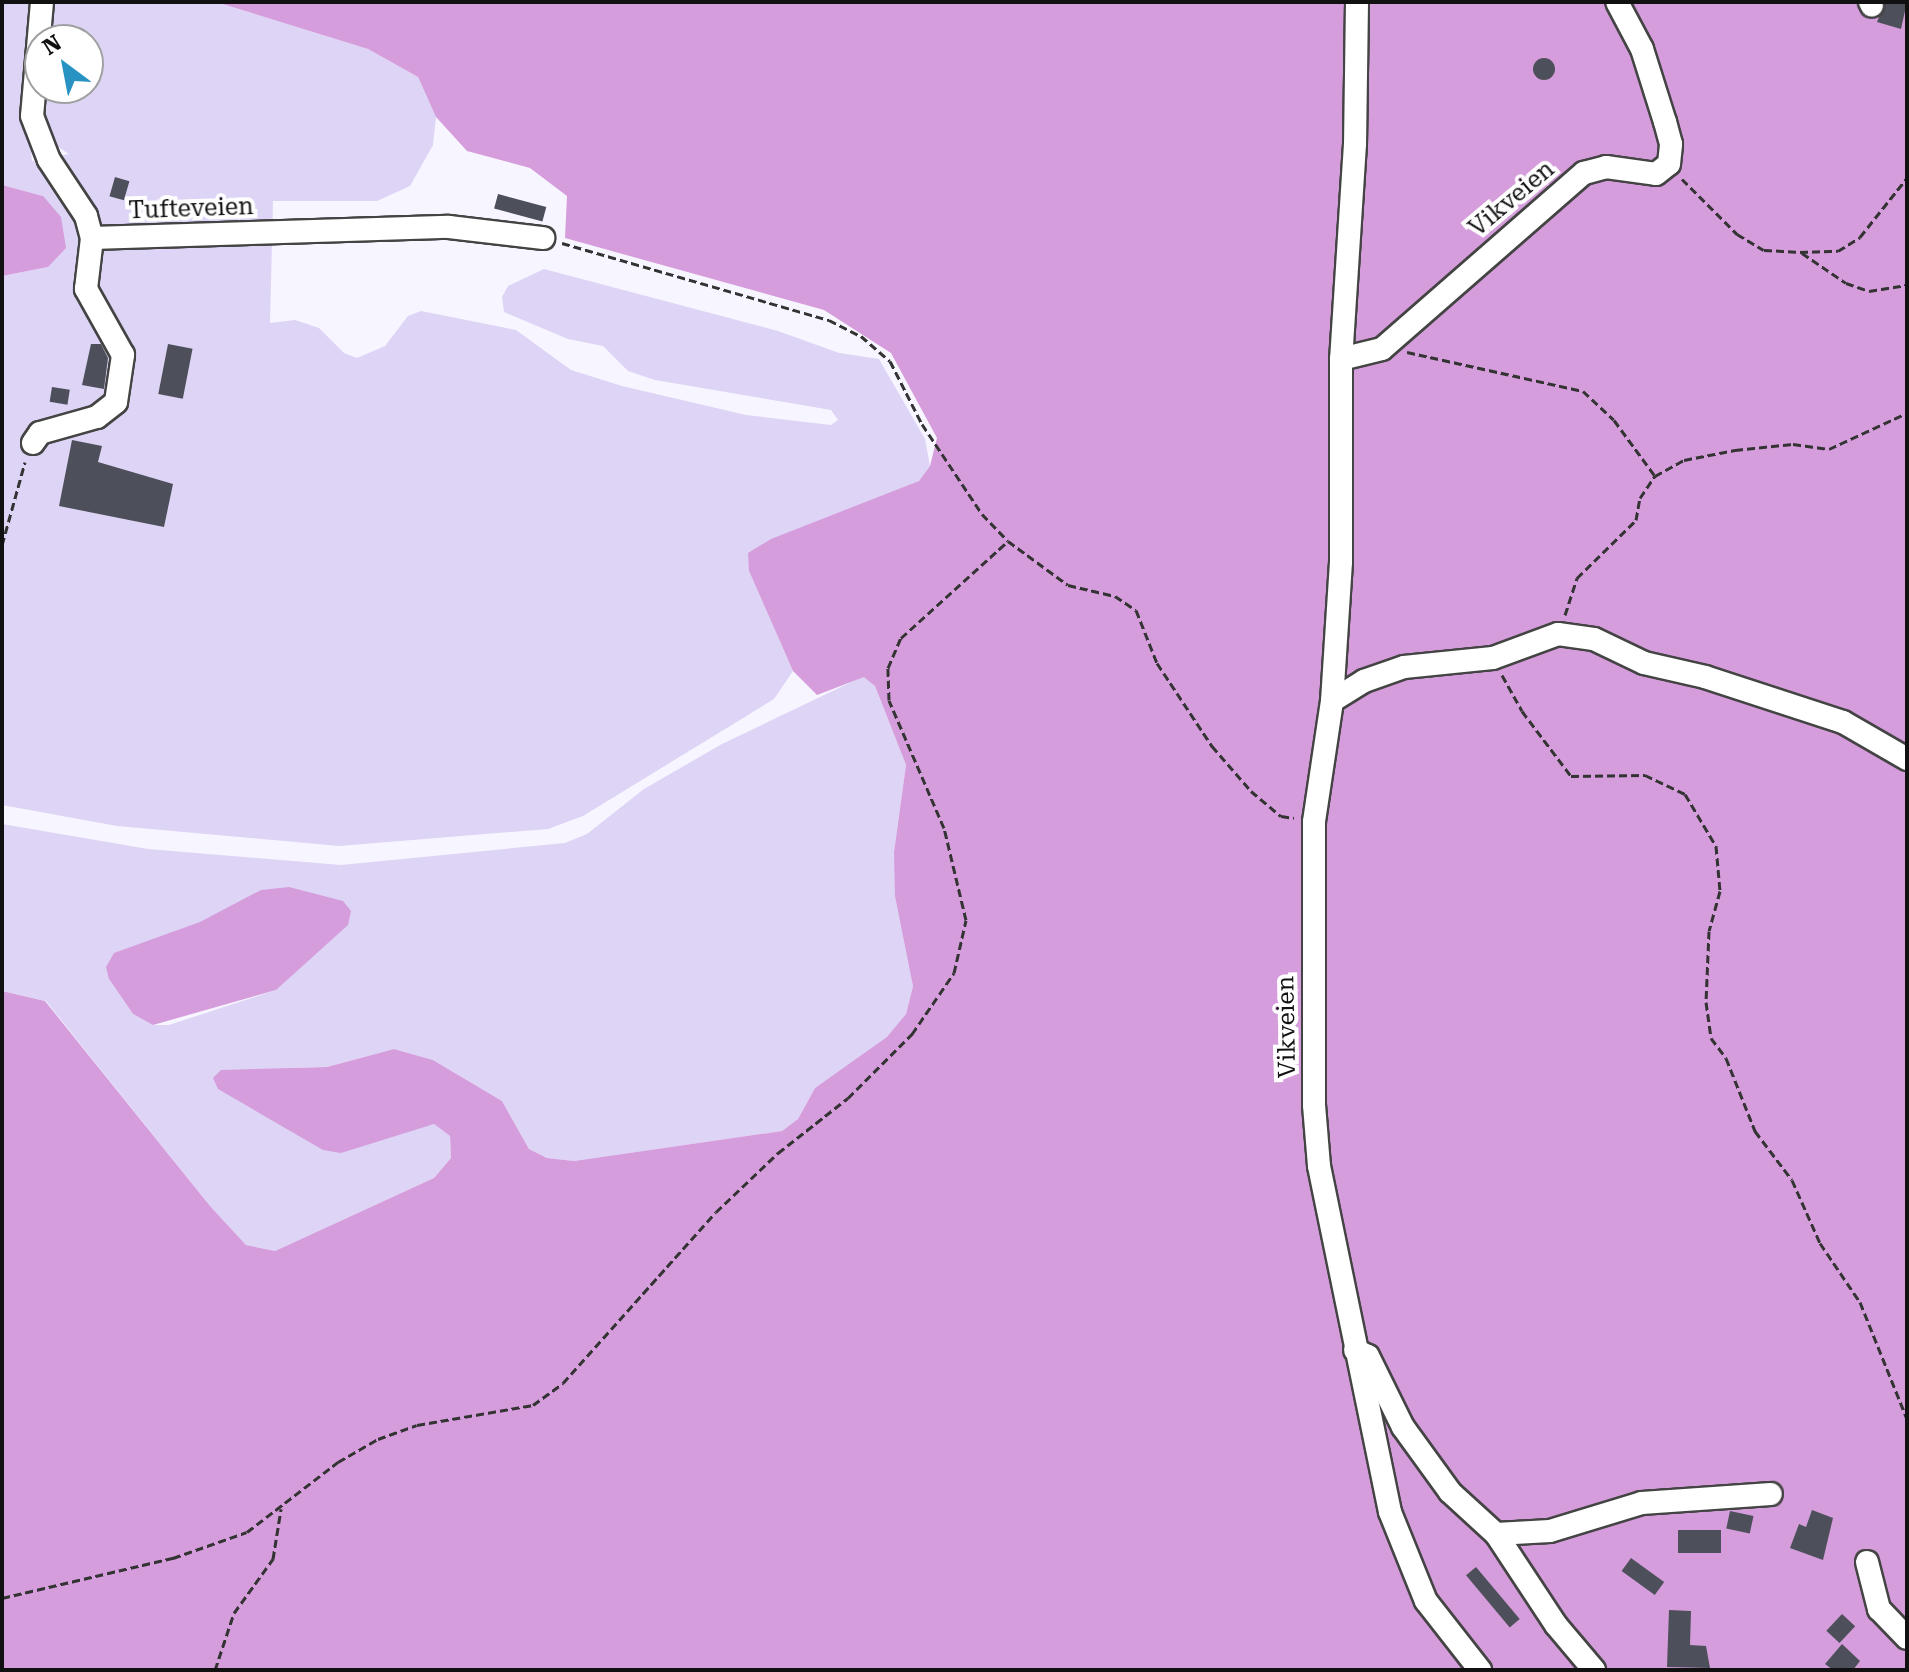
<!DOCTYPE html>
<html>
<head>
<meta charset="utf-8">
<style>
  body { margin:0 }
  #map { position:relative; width:1909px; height:1672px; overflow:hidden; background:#f7f5ff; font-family:"Roboto Serif",serif }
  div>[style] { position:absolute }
  .farmland>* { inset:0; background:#ddd4f6 }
  .forest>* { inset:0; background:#d59ddb }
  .building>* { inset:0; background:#4d505a; transform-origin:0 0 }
  .round { border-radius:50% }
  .path>* { height:3px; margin-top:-1.5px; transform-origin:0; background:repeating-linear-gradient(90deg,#333 0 8px,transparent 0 12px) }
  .roads { filter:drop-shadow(2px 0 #444) drop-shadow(-2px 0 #444) drop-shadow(0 2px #444) drop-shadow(0 -2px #444) }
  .minor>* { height:22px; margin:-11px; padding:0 11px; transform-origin:11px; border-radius:11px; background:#fff }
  span { translate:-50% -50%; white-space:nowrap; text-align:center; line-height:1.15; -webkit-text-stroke:8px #fff; paint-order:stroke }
  .street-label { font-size:24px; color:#111 }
  .frame { position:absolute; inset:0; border:4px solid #111; pointer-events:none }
  .north { position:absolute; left:24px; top:24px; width:80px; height:80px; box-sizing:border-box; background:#fff; border:2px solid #a0a0a0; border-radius:50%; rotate:328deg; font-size:22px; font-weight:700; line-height:32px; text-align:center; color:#111 }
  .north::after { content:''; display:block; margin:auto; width:28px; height:36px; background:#2892c2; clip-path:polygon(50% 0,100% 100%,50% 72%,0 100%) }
</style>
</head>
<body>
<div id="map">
  <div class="farmland">
    <i style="clip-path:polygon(2px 2px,31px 2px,22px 78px,32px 161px,69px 154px,55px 145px,45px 124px,43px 88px,88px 88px,88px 40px,46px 40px,50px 2px,216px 2px,368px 49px,418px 77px,436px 117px,433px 145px,410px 186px,377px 201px,273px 201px,270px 323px,295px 320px,319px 328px,344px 353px,357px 358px,385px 346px,408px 316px,421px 311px,516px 330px,571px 370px,622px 386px,746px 415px,831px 425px,838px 420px,831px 410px,655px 380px,628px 371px,603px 346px,568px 339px,504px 312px,502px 297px,508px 286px,544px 269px,778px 331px,839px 353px,879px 359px,925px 439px,930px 466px,919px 481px,749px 553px,749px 571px,793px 671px,774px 699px,583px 816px,548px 829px,339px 846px,117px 826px,2px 805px,2px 276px,48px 267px,43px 196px,2px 185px)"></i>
    <i style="clip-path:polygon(evenodd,864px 676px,875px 686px,906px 765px,894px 852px,913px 986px,906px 1014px,887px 1038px,815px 1088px,798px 1119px,782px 1131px,574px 1161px,547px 1158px,529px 1149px,502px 1101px,433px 1060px,394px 1049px,327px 1067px,286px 1068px,411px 1129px,434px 1124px,450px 1136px,451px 1158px,434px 1178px,275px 1251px,246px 1245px,210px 1206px,46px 1001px,2px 991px,2px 824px,148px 849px,341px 865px,565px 843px,587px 834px,644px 789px,722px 744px,864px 676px,261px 890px,276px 990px,169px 1025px,153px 1025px,133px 1014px,109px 979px,261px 890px)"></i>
  </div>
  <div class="forest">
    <i style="clip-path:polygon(216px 2px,1907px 2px,1907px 1670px,2px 1670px,2px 991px,45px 1001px,210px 1206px,246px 1245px,275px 1251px,434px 1178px,451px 1158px,450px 1136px,434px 1124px,341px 1153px,323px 1150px,218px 1089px,213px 1078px,221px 1070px,327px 1067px,394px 1049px,433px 1060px,502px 1101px,529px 1149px,547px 1158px,574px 1161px,782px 1131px,798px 1119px,815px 1088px,887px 1037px,906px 1014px,913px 986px,895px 896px,894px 852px,906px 765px,875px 686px,864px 677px,817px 695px,793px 671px,749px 571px,748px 553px,771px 539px,919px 481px,930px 466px,937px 438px,891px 353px,824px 310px,565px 238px,567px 196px,530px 168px,467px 151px,436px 117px,418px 77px,368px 49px)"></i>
    <i style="clip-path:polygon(2px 185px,43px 196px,61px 217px,66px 248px,48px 267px,2px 276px)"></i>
    <i style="clip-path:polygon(289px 887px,343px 901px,351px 911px,348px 925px,276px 990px,153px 1025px,133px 1014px,109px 979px,106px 967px,114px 953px,200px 922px,261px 890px)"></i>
  </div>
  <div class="building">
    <i style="clip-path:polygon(1885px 2px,1907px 2px,1901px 29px,1877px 22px)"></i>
    <i class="round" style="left:1533px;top:58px;width:22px;height:22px"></i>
    <i style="left:115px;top:177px;width:15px;height:20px;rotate:16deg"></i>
    <i style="left:498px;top:194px;width:50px;height:15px;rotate:15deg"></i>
    <i style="clip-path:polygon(91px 344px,101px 344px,108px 358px,104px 389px,82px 385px)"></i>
    <i style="left:168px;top:344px;width:25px;height:51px;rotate:11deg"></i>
    <i style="left:52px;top:387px;width:18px;height:15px;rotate:9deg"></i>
    <i style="clip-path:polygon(72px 440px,102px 446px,98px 462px,173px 484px,164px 527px,59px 506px)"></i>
    <i style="clip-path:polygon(1812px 1510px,1833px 1518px,1823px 1560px,1790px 1548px,1799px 1524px,1806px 1527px)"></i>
    <i style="left:1730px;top:1511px;width:24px;height:18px;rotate:12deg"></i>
    <i style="left:1721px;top:1530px;width:23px;height:43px;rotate:90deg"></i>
    <i style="left:1631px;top:1558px;width:41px;height:16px;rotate:36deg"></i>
    <i style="left:1476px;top:1567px;width:68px;height:13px;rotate:50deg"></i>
    <i style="clip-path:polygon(1669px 1610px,1691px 1611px,1690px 1645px,1706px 1646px,1710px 1668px,1667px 1667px)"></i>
    <i style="left:1842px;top:1614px;width:18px;height:23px;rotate:43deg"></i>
    <i style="clip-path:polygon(1842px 1644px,1860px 1661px,1853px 1670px,1833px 1670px,1825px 1664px)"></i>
  </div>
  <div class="path">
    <i style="left:1682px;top:179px;width:78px;rotate:45deg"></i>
    <i style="left:1737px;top:234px;width:31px;rotate:31deg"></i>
    <i style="left:1764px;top:250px;width:36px;rotate:3deg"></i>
    <i style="left:1800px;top:252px;width:38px;rotate:-2deg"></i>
    <i style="left:1838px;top:251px;width:26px;rotate:-32deg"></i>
    <i style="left:1860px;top:237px;width:75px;rotate:-51.5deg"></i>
    <i style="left:562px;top:243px;width:278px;rotate:16.1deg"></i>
    <i style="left:829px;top:320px;width:36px;rotate:27deg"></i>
    <i style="left:861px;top:336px;width:38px;rotate:41deg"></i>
    <i style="left:890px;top:361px;width:71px;rotate:63.1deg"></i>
    <i style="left:922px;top:424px;width:108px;rotate:56.3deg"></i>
    <i style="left:982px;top:514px;width:37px;rotate:46deg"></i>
    <i style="left:1008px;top:541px;width:74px;rotate:36.3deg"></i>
    <i style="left:1068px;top:585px;width:48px;rotate:13.2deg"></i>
    <i style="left:1115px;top:596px;width:25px;rotate:34deg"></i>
    <i style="left:1136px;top:610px;width:57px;rotate:68.4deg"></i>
    <i style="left:1157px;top:663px;width:100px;rotate:56.5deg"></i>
    <i style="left:1212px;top:746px;width:60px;rotate:49.1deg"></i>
    <i style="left:1251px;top:791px;width:39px;rotate:40deg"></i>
    <i style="left:1281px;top:816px;width:13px;rotate:9deg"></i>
    <i style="left:1802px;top:253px;width:53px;rotate:34.3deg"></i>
    <i style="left:1846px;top:283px;width:24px;rotate:19deg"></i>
    <i style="left:1869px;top:291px;width:38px;rotate:-9deg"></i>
    <i style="left:1407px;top:352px;width:180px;rotate:12.5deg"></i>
    <i style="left:1583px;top:391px;width:42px;rotate:43.1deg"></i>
    <i style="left:1614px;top:420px;width:69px;rotate:53.8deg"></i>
    <i style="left:2px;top:545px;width:86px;rotate:-74.5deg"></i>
    <i style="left:1565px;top:615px;width:39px;rotate:-72deg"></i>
    <i style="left:1577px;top:578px;width:83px;rotate:-44.5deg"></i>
    <i style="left:1636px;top:520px;width:22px;rotate:-80deg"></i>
    <i style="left:1640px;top:498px;width:27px;rotate:-56deg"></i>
    <i style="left:1655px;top:476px;width:33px;rotate:-29deg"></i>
    <i style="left:1684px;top:460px;width:52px;rotate:-11.1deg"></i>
    <i style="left:1735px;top:450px;width:58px;rotate:-5.9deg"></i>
    <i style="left:1793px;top:444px;width:36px;rotate:8deg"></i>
    <i style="left:1829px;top:449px;width:86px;rotate:-24.8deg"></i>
    <i style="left:1502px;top:675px;width:41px;rotate:60.9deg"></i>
    <i style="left:1522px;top:711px;width:81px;rotate:53deg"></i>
    <i style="left:1571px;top:776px;width:74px;rotate:-0.8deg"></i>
    <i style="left:1645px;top:775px;width:44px;rotate:25.4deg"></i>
    <i style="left:1685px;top:794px;width:61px;rotate:59.2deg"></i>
    <i style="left:1716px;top:846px;width:45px;rotate:84.9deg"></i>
    <i style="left:1720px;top:891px;width:41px;rotate:105.4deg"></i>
    <i style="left:1709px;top:931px;width:71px;rotate:92.4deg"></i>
    <i style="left:1706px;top:1002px;width:36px;rotate:82deg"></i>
    <i style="left:1711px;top:1038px;width:25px;rotate:53deg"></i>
    <i style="left:1726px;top:1058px;width:79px;rotate:68.3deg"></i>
    <i style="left:1755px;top:1131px;width:61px;rotate:52.9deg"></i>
    <i style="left:1792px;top:1180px;width:69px;rotate:66deg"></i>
    <i style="left:1820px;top:1243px;width:71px;rotate:55.9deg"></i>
    <i style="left:1860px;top:1302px;width:126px;rotate:68.1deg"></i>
    <i style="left:1907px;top:1419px;width:18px;rotate:90deg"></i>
    <i style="left:2px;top:1598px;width:176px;rotate:-13.2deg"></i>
    <i style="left:173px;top:1558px;width:78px;rotate:-19.4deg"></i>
    <i style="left:247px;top:1532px;width:115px;rotate:-37.6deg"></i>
    <i style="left:338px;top:1462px;width:46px;rotate:-29.9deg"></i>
    <i style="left:378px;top:1439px;width:41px;rotate:-19.7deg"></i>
    <i style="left:417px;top:1425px;width:118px;rotate:-9.8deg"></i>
    <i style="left:533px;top:1405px;width:37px;rotate:-36deg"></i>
    <i style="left:563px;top:1383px;width:229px;rotate:-48.2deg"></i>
    <i style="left:716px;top:1212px;width:86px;rotate:-43.6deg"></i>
    <i style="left:778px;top:1153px;width:89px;rotate:-38.2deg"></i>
    <i style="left:848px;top:1098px;width:91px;rotate:-45deg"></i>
    <i style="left:912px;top:1034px;width:74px;rotate:-55.5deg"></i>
    <i style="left:954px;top:973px;width:54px;rotate:-77.2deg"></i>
    <i style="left:966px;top:920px;width:95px;rotate:-103.4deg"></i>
    <i style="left:944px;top:828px;width:139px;rotate:-113.3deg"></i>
    <i style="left:889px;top:700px;width:32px;rotate:-92deg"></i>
    <i style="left:888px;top:668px;width:33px;rotate:-67deg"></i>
    <i style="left:901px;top:638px;width:144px;rotate:-42.2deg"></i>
    <i style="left:215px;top:1670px;width:60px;rotate:-71.6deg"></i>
    <i style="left:234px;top:1613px;width:67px;rotate:-54.2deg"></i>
    <i style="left:273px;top:1559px;width:51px;rotate:-80.9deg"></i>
  </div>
  <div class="roads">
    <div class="minor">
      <i style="left:42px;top:2px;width:114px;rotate:95deg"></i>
      <i style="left:32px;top:116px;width:47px;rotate:68.9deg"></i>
      <i style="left:49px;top:160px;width:67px;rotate:56.5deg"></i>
      <i style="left:86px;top:216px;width:23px;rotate:75deg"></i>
      <i style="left:92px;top:238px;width:357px;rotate:-1.8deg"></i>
      <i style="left:449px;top:227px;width:95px;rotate:6.7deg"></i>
      <i style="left:1357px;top:2px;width:142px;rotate:90.8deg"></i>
      <i style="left:1355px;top:144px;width:215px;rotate:93.7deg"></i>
      <i style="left:1341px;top:359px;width:203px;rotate:90deg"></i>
      <i style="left:1341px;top:562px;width:139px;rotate:93.7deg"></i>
      <i style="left:1332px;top:701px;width:122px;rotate:98.5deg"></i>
      <i style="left:1314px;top:822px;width:283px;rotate:90deg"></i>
      <i style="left:1314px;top:1105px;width:61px;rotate:85.3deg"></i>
      <i style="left:1319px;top:1166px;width:353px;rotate:78.4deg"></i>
      <i style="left:1390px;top:1512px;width:96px;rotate:68deg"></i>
      <i style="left:1426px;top:1601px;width:88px;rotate:52deg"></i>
      <i style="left:1870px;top:2px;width:4px;rotate:63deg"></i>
      <i style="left:1341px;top:359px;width:42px;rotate:-13.7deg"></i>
      <i style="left:1382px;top:349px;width:268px;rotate:-41.1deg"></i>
      <i style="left:1584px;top:173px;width:23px;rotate:-15deg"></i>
      <i style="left:1606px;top:167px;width:50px;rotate:8deg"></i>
      <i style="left:1656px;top:174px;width:16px;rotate:-38deg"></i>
      <i style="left:1669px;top:164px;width:20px;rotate:-84deg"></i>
      <i style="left:1671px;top:144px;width:23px;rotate:-105deg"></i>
      <i style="left:1665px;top:122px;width:77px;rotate:-107.5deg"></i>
      <i style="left:1642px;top:49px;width:53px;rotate:-118deg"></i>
      <i style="left:33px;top:443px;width:12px;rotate:-55deg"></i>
      <i style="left:40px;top:433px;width:59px;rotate:-15.7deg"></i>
      <i style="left:97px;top:417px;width:24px;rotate:-38deg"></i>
      <i style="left:116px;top:402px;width:48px;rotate:-81.5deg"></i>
      <i style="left:123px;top:355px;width:76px;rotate:-119.3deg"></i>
      <i style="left:86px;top:289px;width:51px;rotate:-83.3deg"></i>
      <i style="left:1332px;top:701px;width:38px;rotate:-32deg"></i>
      <i style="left:1364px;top:681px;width:42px;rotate:-19.3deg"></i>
      <i style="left:1404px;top:667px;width:89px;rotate:-5.8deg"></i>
      <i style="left:1493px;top:658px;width:69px;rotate:-20.3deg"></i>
      <i style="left:1558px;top:634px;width:36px;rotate:8deg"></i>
      <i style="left:1594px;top:639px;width:55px;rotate:25.6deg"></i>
      <i style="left:1644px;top:663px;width:63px;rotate:12.9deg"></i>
      <i style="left:1705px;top:677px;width:145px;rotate:18.1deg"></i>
      <i style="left:1843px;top:722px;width:74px;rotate:30deg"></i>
      <i style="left:1355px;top:1350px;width:14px;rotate:25deg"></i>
      <i style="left:1368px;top:1356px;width:79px;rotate:63.8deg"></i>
      <i style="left:1403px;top:1427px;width:80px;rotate:54.1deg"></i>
      <i style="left:1450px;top:1492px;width:62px;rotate:42.4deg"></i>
      <i style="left:1496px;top:1534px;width:109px;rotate:56.6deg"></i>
      <i style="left:1556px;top:1625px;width:59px;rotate:49.8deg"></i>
      <i style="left:1496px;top:1534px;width:54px;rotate:-3.2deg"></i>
      <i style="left:1550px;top:1531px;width:96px;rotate:-16.9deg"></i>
      <i style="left:1642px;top:1503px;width:129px;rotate:-4deg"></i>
      <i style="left:1867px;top:1562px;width:49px;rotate:75.7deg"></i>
      <i style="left:1879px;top:1609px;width:40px;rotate:46deg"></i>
    </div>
  </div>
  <div class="street-label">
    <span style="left:1512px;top:199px;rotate:-40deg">Vikveien</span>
    <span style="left:191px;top:209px;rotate:-2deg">Tufteveien</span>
    <span style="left:1287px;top:1027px;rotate:-91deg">Vikveien</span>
  </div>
  <div class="frame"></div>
  <div class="north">N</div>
</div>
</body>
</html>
